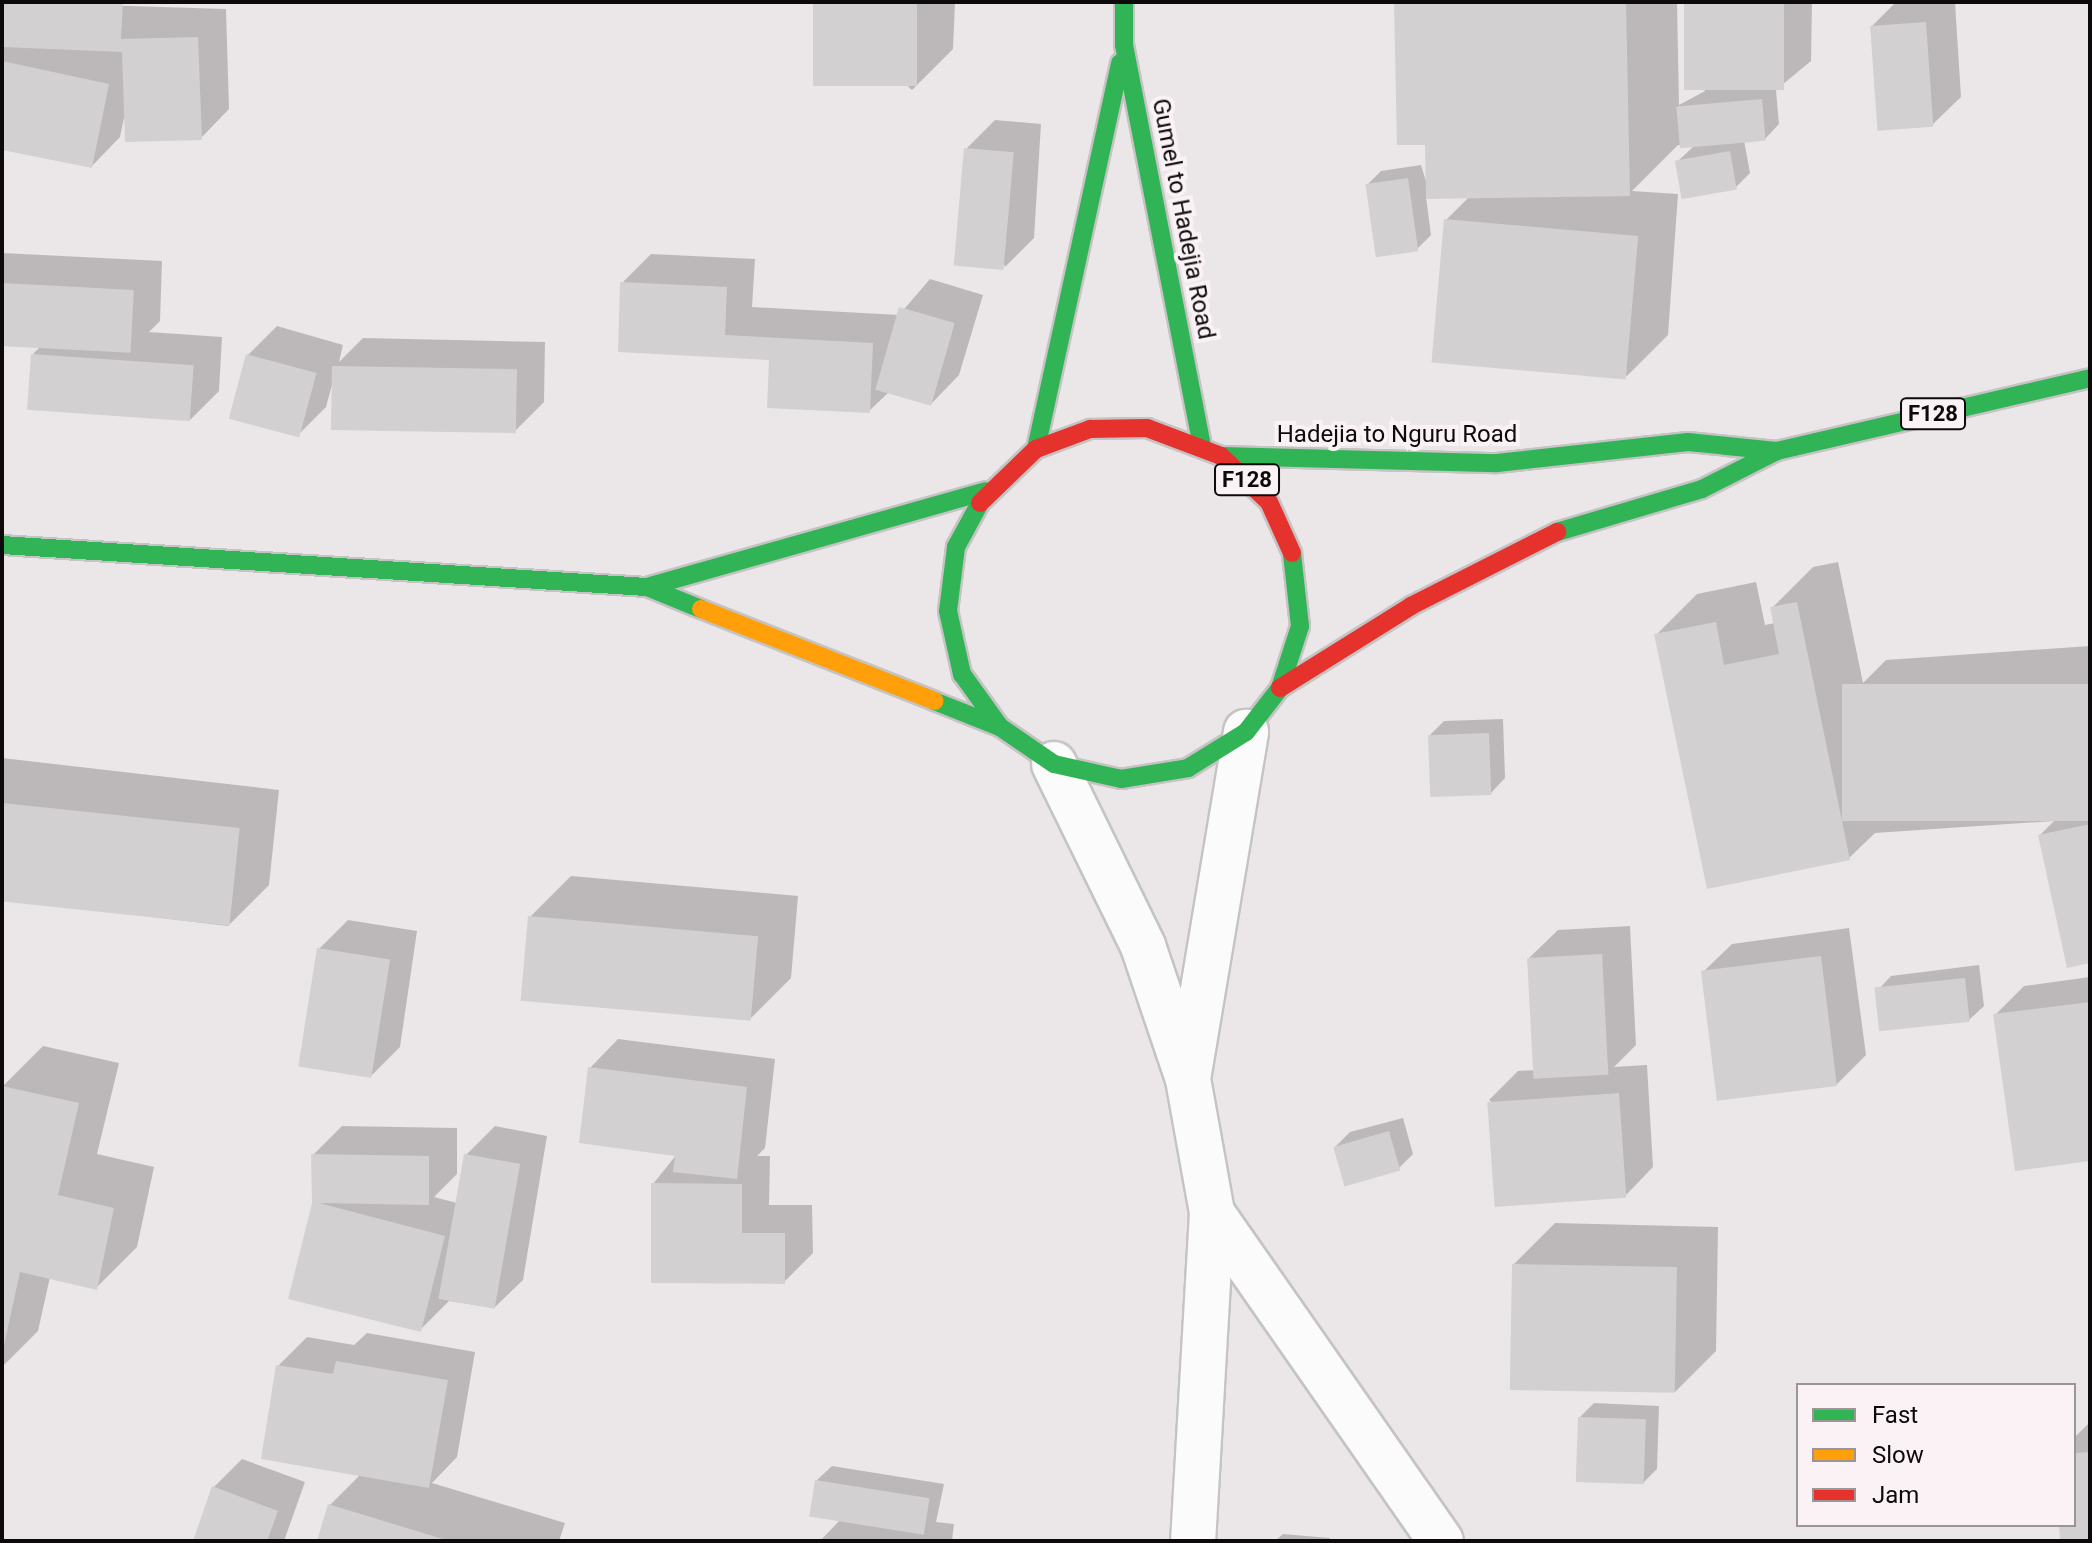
<!DOCTYPE html>
<html>
<head>
<meta charset="utf-8">
<style>
  body { margin:0 }
  #map { position:relative; width:2092px; height:1543px; overflow:hidden; background:#ebe7e9; font-family:Roboto,sans-serif }
  div>[style] { position:absolute }
  .shadow>* { inset:0; background:#0003 }
  .building>* { inset:0; background:#d3d0d2; transform-origin:0 0 }
  .roads { filter:drop-shadow(2px 0 #c6c3c4) drop-shadow(-2px 0 #c6c3c4) drop-shadow(0 2px #c6c3c4) drop-shadow(0 -2px #c6c3c4) }
  .street>* { height:44px; margin:-22px; padding:0 22px; transform-origin:22px; border-radius:22px; background:#fcfbfc }
  .fast>* { height:18px; margin:-9px; padding:0 9px; transform-origin:9px; border-radius:9px; background:#30b455 }
  .slow>* { height:18px; margin:-9px; padding:0 9px; transform-origin:9px; border-radius:9px; background:#ff9f0a }
  .jam>* { height:18px; margin:-9px; padding:0 9px; transform-origin:9px; border-radius:9px; background:#e5322d }
  span { translate:-50% -50%; white-space:nowrap; text-align:center; line-height:1.15; -webkit-text-stroke:8px #fbf2f6; paint-order:stroke }
  .shield-label span { padding:2px 6px; background:#fbf2f6; border:2px solid; border-radius:6px; -webkit-text-stroke-width:0 }
  .shield-label { font-size:22px; color:#0d0a0c; font-weight:700 }
  .street-label { font-size:24px; color:#0d0a0c }
  .frame { position:absolute; inset:0; border:4px solid #0d0a0c; pointer-events:none }
  .legend { position:absolute; left:1796px; top:1383px; width:280px; height:144px; box-sizing:border-box; background:#fbf2f6; border:2px solid #9c9598; margin:0; padding:10px 14px; list-style:none; font-size:24px; color:#0d0a0c }
  .legend li { display:flex; align-items:center; gap:16px; height:40px }
  .legend b { width:40px; border:2px solid #9c9598 }
</style>
</head>
<body>
<div id="map">
  <div class="shadow">
    <i style="clip-path:polygon(2px 2px,226px 9px,229px 109px,201px 138px,124px 118px,120px 137px,92px 166px,2px 147px)"></i>
    <i style="clip-path:polygon(815px 2px,955px 2px,953px 49px,912px 90px)"></i>
    <i style="clip-path:polygon(1396px 2px,1677px 2px,1679px 105px,1705px 91px,1686px 2px,1812px 2px,1811px 61px,1776px 90px,1779px 124px,1765px 139px,1744px 140px,1750px 173px,1736px 187px,1677px 162px,1696px 144px,1678px 145px,1632px 191px,1678px 194px,1668px 335px,1627px 376px,1446px 220px,1470px 196px,1426px 197px,1431px 235px,1417px 249px,1367px 185px,1381px 171px,1421px 165px,1428px 188px,1427px 143px)"></i>
    <i style="clip-path:polygon(1896px 2px,1955px 2px,1961px 97px,1932px 125px,1872px 26px)"></i>
    <i style="clip-path:polygon(995px 120px,1041px 124px,1034px 238px,1005px 267px,966px 149px)"></i>
    <i style="clip-path:polygon(2px 253px,162px 261px,160px 321px,149px 332px,222px 337px,219px 391px,190px 420px,33px 354px,41px 346px,2px 344px)"></i>
    <i style="clip-path:polygon(651px 254px,755px 259px,752px 307px,899px 315px,930px 279px,983px 295px,959px 375px,931px 404px,889px 392px,869px 411px,622px 283px)"></i>
    <i style="clip-path:polygon(277px 326px,343px 345px,339px 362px,363px 338px,545px 342px,544px 402px,515px 431px,332px 385px,326px 407px,297px 436px,248px 355px)"></i>
    <i style="clip-path:polygon(1838px 562px,1863px 683px,1886px 660px,2090px 646px,2090px 961px,2040px 835px,2054px 821px,1875px 833px,1849px 858px,1656px 635px,1697px 594px,1756px 582px,1765px 625px,1775px 623px,1772px 608px,1813px 567px)"></i>
    <i style="clip-path:polygon(1503px 719px,1505px 778px,1491px 793px,1430px 735px,1444px 721px)"></i>
    <i style="clip-path:polygon(2px 758px,279px 790px,269px 885px,228px 926px,2px 899px)"></i>
    <i style="clip-path:polygon(571px 876px,798px 896px,791px 978px,750px 1019px,530px 917px)"></i>
    <i style="clip-path:polygon(348px 920px,417px 931px,400px 1047px,371px 1076px,319px 949px)"></i>
    <i style="clip-path:polygon(1630px 926px,1636px 1045px,1614px 1067px,1647px 1065px,1653px 1167px,1625px 1196px,1489px 1100px,1518px 1071px,1535px 1070px,1529px 958px,1558px 930px)"></i>
    <i style="clip-path:polygon(1849px 928px,1866px 1055px,1837px 1084px,1703px 972px,1732px 944px)"></i>
    <i style="clip-path:polygon(1979px 965px,1984px 1006px,1969px 1020px,1877px 991px,1891px 976px)"></i>
    <i style="clip-path:polygon(2090px 977px,2090px 1159px,1995px 1015px,2024px 986px)"></i>
    <i style="clip-path:polygon(618px 1039px,775px 1059px,765px 1148px,757px 1156px,770px 1156px,769px 1205px,812px 1205px,813px 1253px,784px 1282px,653px 1184px,677px 1154px,590px 1068px)"></i>
    <i style="clip-path:polygon(43px 1046px,119px 1063px,97px 1154px,154px 1167px,137px 1247px,96px 1288px,50px 1277px,38px 1331px,2px 1367px,2px 1087px)"></i>
    <i style="clip-path:polygon(1403px 1118px,1413px 1154px,1399px 1168px,1335px 1147px,1350px 1132px)"></i>
    <i style="clip-path:polygon(342px 1126px,457px 1128px,457px 1174px,434px 1197px,457px 1203px,466px 1155px,495px 1126px,547px 1136px,523px 1280px,494px 1308px,449px 1301px,420px 1330px,314px 1203px,313px 1155px)"></i>
    <i style="clip-path:polygon(1555px 1223px,1718px 1227px,1716px 1351px,1675px 1392px,1514px 1264px)"></i>
    <i style="clip-path:polygon(367px 1333px,475px 1352px,457px 1457px,432px 1483px,565px 1523px,559px 1541px,319px 1541px,330px 1505px,361px 1474px,278px 1366px,307px 1337px,354px 1345px)"></i>
    <i style="clip-path:polygon(1594px 1403px,1659px 1406px,1657px 1469px,1643px 1483px,1580px 1417px)"></i>
    <i style="clip-path:polygon(2090px 1422px,2090px 1541px,2062px 1541px,2061px 1525px,2074px 1525px,2074px 1438px)"></i>
    <i style="clip-path:polygon(242px 1459px,305px 1482px,284px 1541px,195px 1541px,214px 1487px)"></i>
    <i style="clip-path:polygon(832px 1466px,944px 1484px,936px 1522px,954px 1524px,952px 1541px,820px 1541px,840px 1520px,817px 1480px)"></i>
    <i style="clip-path:polygon(1283px 1534px,1330px 1538px,1329px 1541px,1275px 1541px)"></i>
  </div>
  <div class="building">
    <i style="clip-path:polygon(2px 2px,123px 2px,121px 39px,198px 37px,202px 140px,125px 142px,122px 52px,2px 47px)"></i>
    <i style="left:813px;top:2px;width:104px;height:84px"></i>
    <i style="clip-path:polygon(1394px 2px,1626px 2px,1630px 196px,1426px 199px,1425px 145px,1397px 145px)"></i>
    <i style="left:1684px;top:2px;width:100px;height:88px"></i>
    <i style="left:1926px;top:22px;width:105px;height:56px;rotate:86deg"></i>
    <i style="clip-path:polygon(2px 61px,109px 84px,92px 168px,2px 150px)"></i>
    <i style="left:1762px;top:99px;width:42px;height:86px;rotate:85deg"></i>
    <i style="left:964px;top:148px;width:50px;height:118px;rotate:5deg"></i>
    <i style="left:1730px;top:151px;width:39px;height:56px;rotate:80deg"></i>
    <i style="left:1408px;top:178px;width:74px;height:43px;rotate:82deg"></i>
    <i style="left:1444px;top:219px;width:195px;height:144px;rotate:5deg"></i>
    <i style="clip-path:polygon(620px 282px,727px 287px,725px 335px,873px 343px,870px 413px,767px 408px,769px 360px,618px 352px)"></i>
    <i style="left:2px;top:283px;width:132px;height:63px;rotate:3deg"></i>
    <i style="left:899px;top:307px;width:58px;height:86px;rotate:16deg"></i>
    <i style="left:31px;top:354px;width:163px;height:56px;rotate:4deg"></i>
    <i style="left:246px;top:354px;width:73px;height:67px;rotate:15deg"></i>
    <i style="left:332px;top:366px;width:185px;height:64px;rotate:1deg"></i>
    <i style="clip-path:polygon(1797px 602px,1850px 860px,1707px 889px,1654px 634px,1716px 622px,1724px 665px,1779px 654px,1770px 607px)"></i>
    <i style="left:2090px;top:684px;width:137px;height:248px;rotate:90deg"></i>
    <i style="left:1489px;top:733px;width:62px;height:61px;rotate:88deg"></i>
    <i style="left:2px;top:803px;width:239px;height:98px;rotate:6deg"></i>
    <i style="clip-path:polygon(2090px 824px,2090px 963px,2067px 968px,2038px 835px)"></i>
    <i style="left:528px;top:916px;width:231px;height:85px;rotate:5deg"></i>
    <i style="left:317px;top:948px;width:74px;height:120px;rotate:9deg"></i>
    <i style="left:1602px;top:954px;width:121px;height:75px;rotate:87deg"></i>
    <i style="left:1821px;top:956px;width:131px;height:121px;rotate:83deg"></i>
    <i style="left:1965px;top:978px;width:44px;height:91px;rotate:84deg"></i>
    <i style="clip-path:polygon(2090px 1002px,2090px 1161px,2015px 1171px,1993px 1014px)"></i>
    <i style="clip-path:polygon(588px 1067px,747px 1087px,737px 1179px,673px 1172px,675px 1156px,579px 1143px)"></i>
    <i style="clip-path:polygon(2px 1086px,79px 1103px,58px 1195px,114px 1208px,97px 1290px,20px 1272px,3px 1350px)"></i>
    <i style="left:1619px;top:1093px;width:105px;height:132px;rotate:86deg"></i>
    <i style="left:1389px;top:1131px;width:41px;height:58px;rotate:74deg"></i>
    <i style="clip-path:polygon(311px 1154px,429px 1156px,429px 1205px,319px 1203px,445px 1236px,421px 1332px,288px 1299px,312px 1203px)"></i>
    <i style="left:464px;top:1154px;width:57px;height:147px;rotate:10deg"></i>
    <i style="clip-path:polygon(651px 1183px,742px 1184px,742px 1233px,785px 1233px,785px 1284px,651px 1283px)"></i>
    <i style="left:1512px;top:1264px;width:165px;height:126px;rotate:1deg"></i>
    <i style="clip-path:polygon(336px 1361px,448px 1380px,429px 1488px,261px 1459px,276px 1365px,333px 1374px)"></i>
    <i style="left:1578px;top:1417px;width:68px;height:65px;rotate:2deg"></i>
    <i style="clip-path:polygon(2090px 1452px,2090px 1541px,2060px 1541px,2059px 1525px,2074px 1525px,2074px 1453px)"></i>
    <i style="left:815px;top:1480px;width:116px;height:37px;rotate:9deg"></i>
    <i style="clip-path:polygon(212px 1486px,278px 1511px,267px 1541px,193px 1541px)"></i>
    <i style="clip-path:polygon(328px 1504px,446px 1540px,446px 1541px,317px 1541px)"></i>
  </div>
  <div class="roads">
    <div class="street">
      <i style="left:1054px;top:764px;width:203px;rotate:63.9deg"></i>
      <i style="left:1143px;top:946px;width:140px;rotate:71.3deg"></i>
      <i style="left:1188px;top:1079px;width:136px;rotate:79.8deg"></i>
      <i style="left:1212px;top:1213px;width:329px;rotate:93.3deg"></i>
      <i style="left:1189px;top:1073px;width:346px;rotate:-80.5deg"></i>
      <i style="left:1212px;top:1213px;width:400px;rotate:55.1deg"></i>
    </div>
    <div class="fast">
      <i style="left:1124px;top:2px;width:43px;rotate:90deg"></i>
      <i style="left:1124px;top:45px;width:408px;rotate:79deg"></i>
      <i style="left:1036px;top:449px;width:395px;rotate:-77.7deg"></i>
      <i style="left:1221px;top:456px;width:276px;rotate:1.5deg"></i>
      <i style="left:1497px;top:463px;width:192px;rotate:-6.3deg"></i>
      <i style="left:1688px;top:442px;width:89px;rotate:5.8deg"></i>
      <i style="left:1777px;top:451px;width:321px;rotate:-13.1deg"></i>
      <i style="left:980px;top:503px;width:50px;rotate:118.6deg"></i>
      <i style="left:956px;top:547px;width:64px;rotate:97.1deg"></i>
      <i style="left:948px;top:611px;width:65px;rotate:77.5deg"></i>
      <i style="left:962px;top:674px;width:65px;rotate:54.4deg"></i>
      <i style="left:1557px;top:532px;width:151px;rotate:-16.5deg"></i>
      <i style="left:1702px;top:489px;width:84px;rotate:-26.9deg"></i>
      <i style="left:2px;top:545px;width:646px;rotate:3.73deg"></i>
      <i style="left:647px;top:587px;width:58px;rotate:22.2deg"></i>
      <i style="left:647px;top:587px;width:352px;rotate:-15.8deg"></i>
      <i style="left:934px;top:701px;width:71px;rotate:21.5deg"></i>
      <i style="left:1000px;top:727px;width:65px;rotate:34.4deg"></i>
      <i style="left:1054px;top:764px;width:69px;rotate:12.6deg"></i>
      <i style="left:1121px;top:779px;width:68px;rotate:-9.3deg"></i>
      <i style="left:1188px;top:768px;width:68px;rotate:-31.8deg"></i>
      <i style="left:1246px;top:732px;width:56px;rotate:-52.3deg"></i>
      <i style="left:1280px;top:688px;width:65px;rotate:-72.1deg"></i>
      <i style="left:1300px;top:626px;width:73px;rotate:-96.3deg"></i>
    </div>
    <div class="slow">
      <i style="left:701px;top:609px;width:251px;rotate:21.5deg"></i>
    </div>
    <div class="jam">
      <i style="left:980px;top:503px;width:78px;rotate:-44deg"></i>
      <i style="left:1036px;top:449px;width:58px;rotate:-20.3deg"></i>
      <i style="left:1090px;top:429px;width:57px;rotate:-1deg"></i>
      <i style="left:1147px;top:428px;width:79px;rotate:20.7deg"></i>
      <i style="left:1221px;top:456px;width:66px;rotate:43.8deg"></i>
      <i style="left:1269px;top:502px;width:56px;rotate:65.7deg"></i>
      <i style="left:1280px;top:688px;width:155px;rotate:-32deg"></i>
      <i style="left:1411px;top:606px;width:164px;rotate:-26.9deg"></i>
    </div>
  </div>
  <div class="shield-label">
    <span style="left:1933px;top:414px">F128</span>
    <span style="left:1247px;top:480px">F128</span>
  </div>
  <div class="street-label">
    <span style="left:1183px;top:219px;rotate:79deg">Gumel to Hadejia Road</span>
    <span style="left:1397px;top:435px">Hadejia to Nguru Road</span>
  </div>
  <div class="frame"></div>
  <ul class="legend">
  <li><b style="height:10px;background:#30b455"></b>Fast</li>
  <li><b style="height:10px;background:#ff9f0a"></b>Slow</li>
  <li><b style="height:10px;background:#e5322d"></b>Jam</li>
  </ul>
</div>
</body>
</html>
